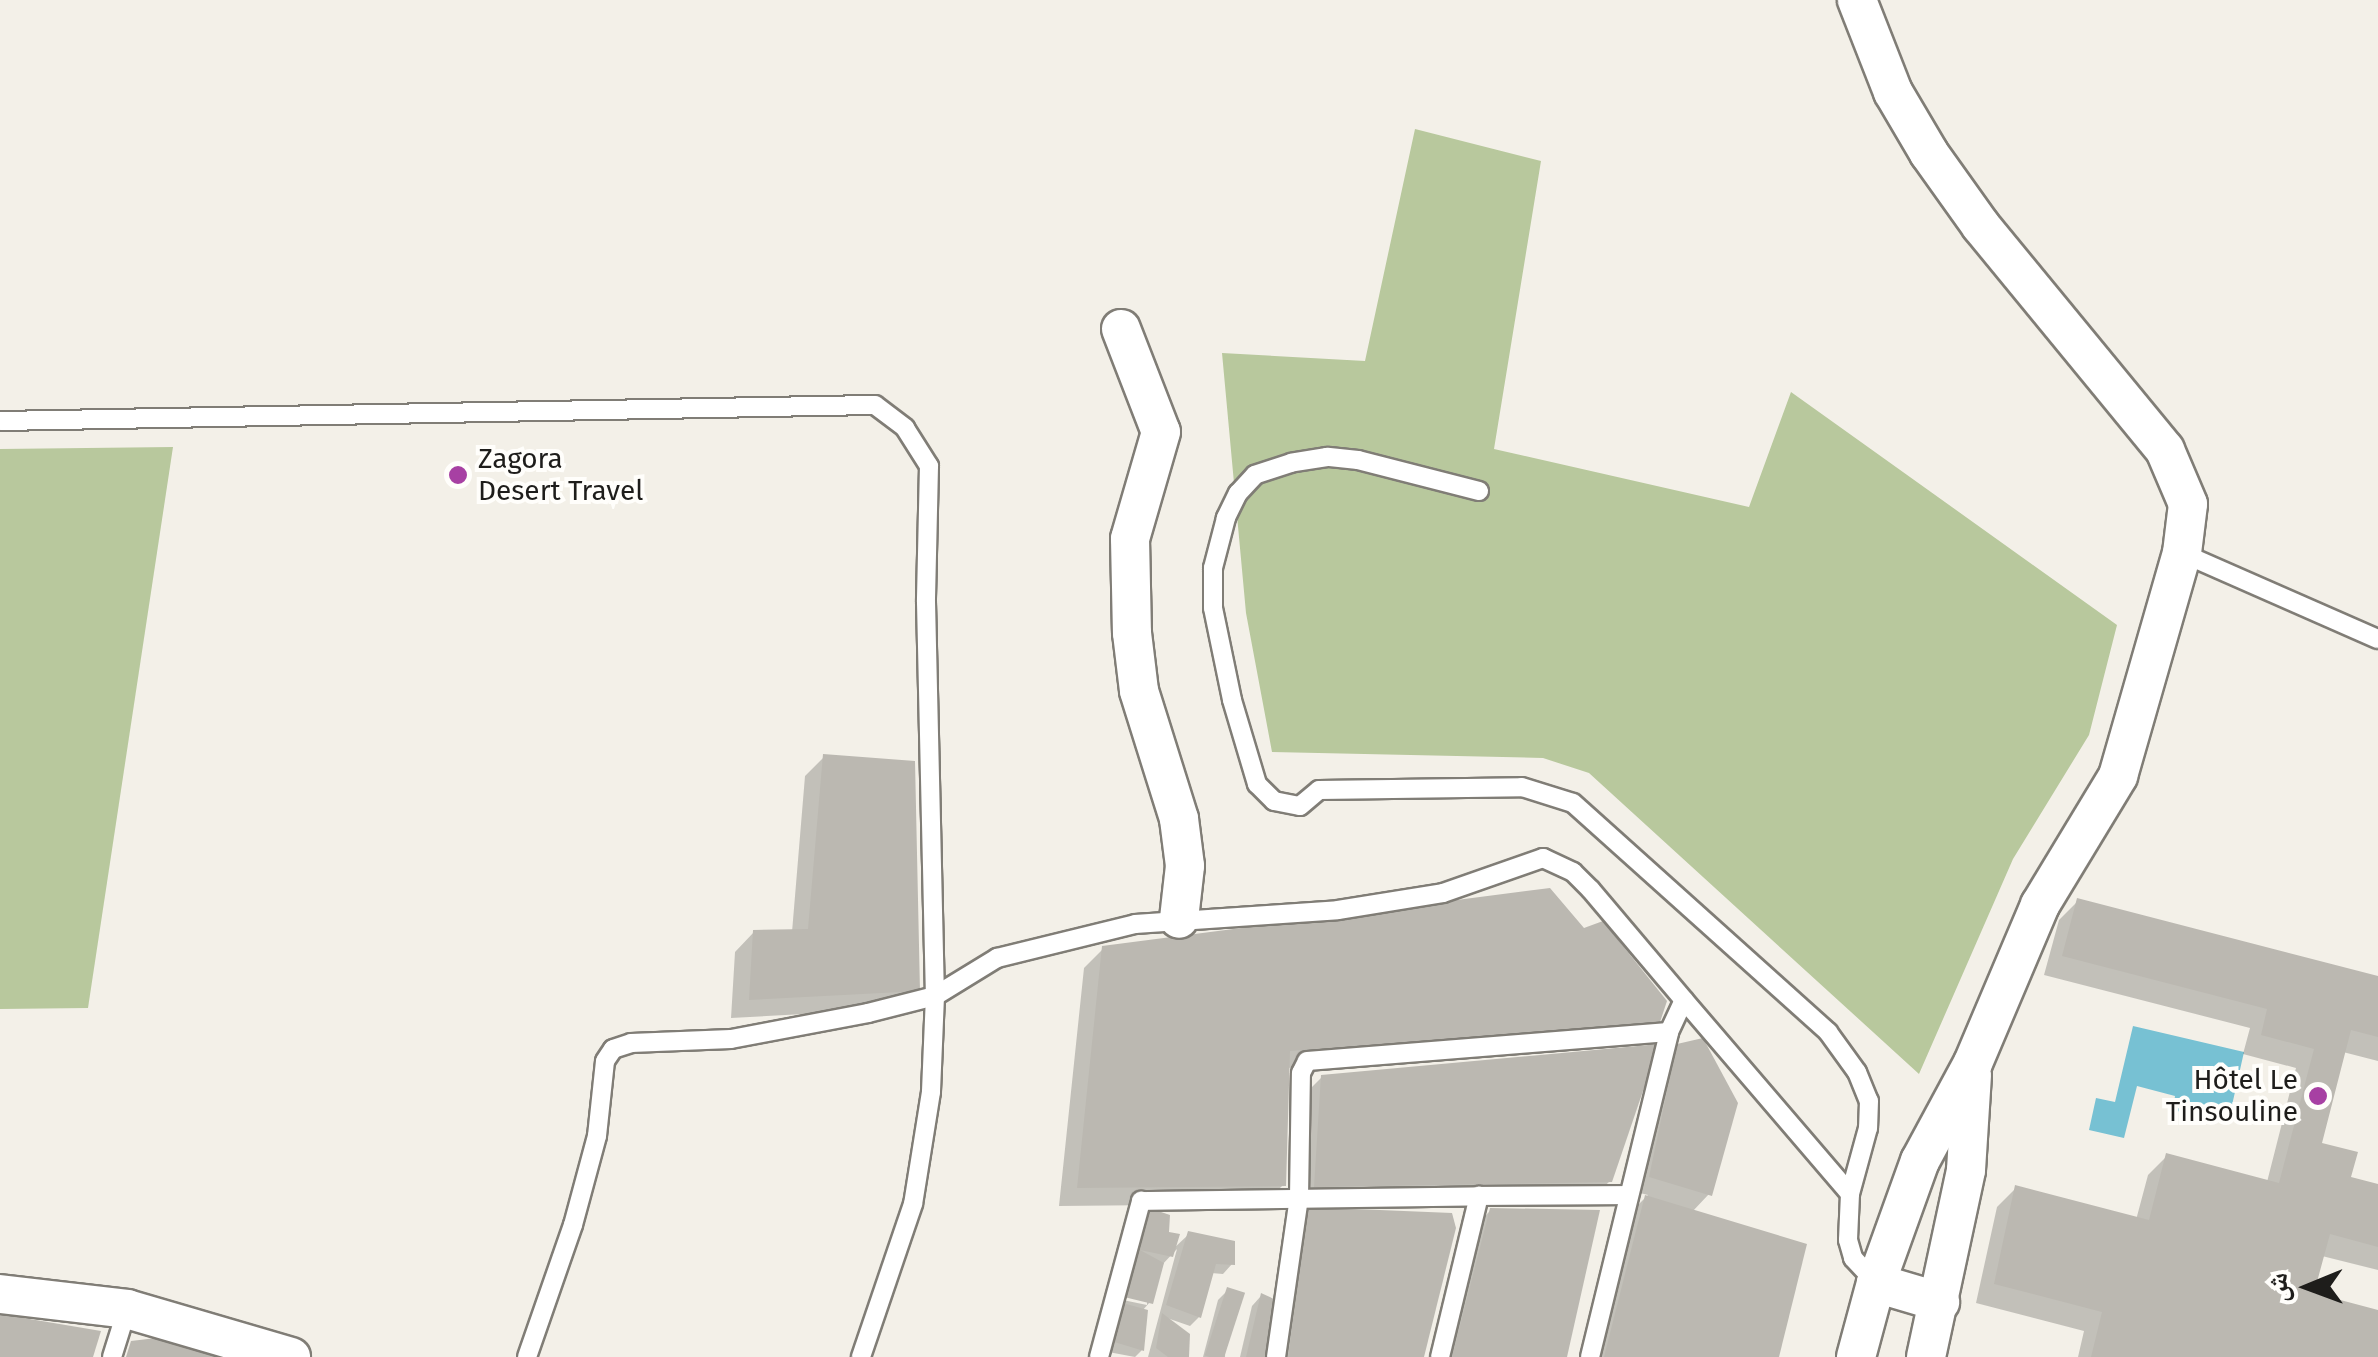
<!DOCTYPE html>
<html>
<head>
<meta charset="utf-8">
<style>
  body { margin:0 }
  #map { position:relative; width:2378px; height:1357px; overflow:hidden; background:#f3f0e8; font-family:"Fira Sans","Noto Naskh Arabic",sans-serif }
  div>[style] { position:absolute }
  .green>* { inset:0; background:#b8c89d }
  .water>* { inset:0; background:#77c1d3 }
  .shadow>* { inset:0; background:#0003 }
  .building>* { inset:0; background:#bbb8b1; transform-origin:0 0 }
  .roads { filter:drop-shadow(2px 0 #807d76) drop-shadow(-2px 0 #807d76) drop-shadow(0 2px #807d76) drop-shadow(0 -2px #807d76) }
  .lane>* { height:18px; margin:-9px; padding:0 9px; transform-origin:9px; border-radius:9px; background:#fff }
  .street>* { height:38px; margin:-19px; padding:0 19px; transform-origin:19px; border-radius:19px; background:#fff }
  .dots>* { width:28px; height:28px; translate:-50% -50%; box-sizing:border-box; border:5px solid #fffefb; border-radius:50% }
  span { translate:-50% -50%; white-space:nowrap; text-align:center; line-height:1.15; -webkit-text-stroke:8px #fffefb; paint-order:stroke }
  .poi-label { font-size:28px; color:#1e1d1b }
  .left { translate:0 -50%; text-align:left }
  .right { translate:-100% -50%; text-align:right }
  .north { position:absolute; left:2258px; top:1237px; width:100px; height:100px; -webkit-text-stroke:8px #fffefb; paint-order:stroke; rotate:269deg; font-size:28px; font-weight:700; line-height:40px; text-align:center; color:#1e1d1b }
  .north::after { content:''; display:block; margin:auto; width:35px; height:45px; background:#1e1d1b; clip-path:polygon(50% 0,100% 100%,50% 72%,0 100%) }
</style>
</head>
<body>
<div id="map">
  <div class="green">
    <i style="clip-path:polygon(1415px 129px,1541px 161px,1494px 449px,1749px 507px,1791px 392px,2117px 625px,2089px 735px,2013px 859px,1919px 1074px,1589px 773px,1543px 758px,1272px 752px,1246px 613px,1222px 353px,1365px 361px)"></i>
    <i style="clip-path:polygon(173px 447px,88px 1008px,0 1009px,0 449px)"></i>
  </div>
  <div class="water">
    <i style="clip-path:polygon(2133px 1026px,2244px 1052px,2228px 1123px,2173px 1110px,2175px 1096px,2137px 1086px,2124px 1138px,2089px 1130px,2096px 1098px,2115px 1102px)"></i>
  </div>
  <div class="shadow">
    <i style="clip-path:polygon(824px 757px,918px 990px,898px 1009px,731px 1018px,735px 952px,754px 932px,792px 932px,805px 776px)"></i>
    <i style="clip-path:polygon(2078px 901px,2378px 979px,2378px 1061px,2343px 1052px,2319px 1145px,2348px 1179px,2378px 1187px,2378px 1270px,2322px 1256px,2311px 1295px,2378px 1312px,2378px 1357px,2078px 1357px,2084px 1331px,1976px 1303px,1997px 1207px,2016px 1188px,2136px 1220px,2148px 1175px,2167px 1156px,2267px 1182px,2296px 1068px,2243px 1054px,2250px 1028px,2044px 975px,2059px 920px)"></i>
    <i style="clip-path:polygon(1103px 949px,1658px 1021px,1638px 1041px,1287px 1068px,1283px 1185px,1264px 1204px,1059px 1206px,1084px 968px)"></i>
    <i style="clip-path:polygon(1679px 1046px,1709px 1194px,1692px 1212px,1777px 1357px,1591px 1357px,1626px 1217px,1648px 1195px,1636px 1192px,1663px 1061px)"></i>
    <i style="clip-path:polygon(1322px 1077px,1610px 1181px,1590px 1200px,1296px 1205px,1303px 1096px)"></i>
    <i style="clip-path:polygon(1309px 1209px,1421px 1357px,1273px 1357px,1290px 1229px)"></i>
    <i style="clip-path:polygon(1491px 1210px,1564px 1357px,1439px 1357px,1471px 1230px)"></i>
    <i style="clip-path:polygon(1150px 1211px,1172px 1250px,1189px 1234px,1232px 1264px,1223px 1274px,1211px 1273px,1199px 1317px,1190px 1326px,1167px 1318px,1186px 1357px,1148px 1357px,1177px 1249px,1161px 1266px,1150px 1302px,1142px 1311px,1142px 1350px,1135px 1357px,1103px 1351px,1118px 1299px,1147px 1305px,1147px 1300px,1119px 1294px,1140px 1220px)"></i>
    <i style="clip-path:polygon(1228px 1290px,1225px 1357px,1203px 1357px,1218px 1300px)"></i>
    <i style="clip-path:polygon(1261px 1296px,1262px 1357px,1240px 1357px,1252px 1306px)"></i>
  </div>
  <div class="building">
    <i style="clip-path:polygon(823px 754px,915px 761px,920px 991px,749px 1000px,753px 930px,808px 929px)"></i>
    <i style="clip-path:polygon(1550px 888px,1584px 928px,1603px 921px,1667px 1001px,1660px 1022px,1290px 1051px,1286px 1186px,1077px 1188px,1102px 946px)"></i>
    <i style="clip-path:polygon(2077px 898px,2378px 976px,2378px 1037px,2351px 1030px,2322px 1143px,2358px 1152px,2351px 1177px,2378px 1184px,2378px 1247px,2330px 1234px,2314px 1293px,2378px 1310px,2378px 1357px,2091px 1357px,2102px 1312px,1994px 1284px,2015px 1185px,2149px 1220px,2166px 1153px,2279px 1183px,2314px 1049px,2261px 1035px,2267px 1009px,2062px 956px)"></i>
    <i style="clip-path:polygon(1703px 1038px,1738px 1103px,1712px 1196px,1649px 1177px,1677px 1044px)"></i>
    <i style="clip-path:polygon(1659px 1044px,1612px 1182px,1314px 1187px,1321px 1075px)"></i>
    <i style="clip-path:polygon(1645px 1195px,1807px 1244px,1779px 1357px,1604px 1357px)"></i>
    <i style="clip-path:polygon(1308px 1207px,1452px 1213px,1456px 1228px,1424px 1357px,1288px 1357px)"></i>
    <i style="clip-path:polygon(1149px 1208px,1170px 1215px,1169px 1232px,1180px 1234px,1173px 1257px,1140px 1250px)"></i>
    <i style="clip-path:polygon(1490px 1208px,1600px 1210px,1567px 1357px,1452px 1357px)"></i>
    <i style="clip-path:polygon(1188px 1231px,1235px 1241px,1235px 1265px,1216px 1264px,1201px 1318px,1166px 1305px)"></i>
    <i style="clip-path:polygon(1140px 1250px,1164px 1263px,1153px 1304px,1124px 1297px)"></i>
    <i style="left:1227px;top:1287px;width:19px;height:72px;rotate:18deg"></i>
    <i style="clip-path:polygon(1261px 1293px,1274px 1299px,1265px 1357px,1246px 1357px)"></i>
    <i style="clip-path:polygon(1119px 1302px,1148px 1310px,1144px 1351px,1111px 1341px)"></i>
    <i style="clip-path:polygon(1162px 1313px,1190px 1334px,1189px 1357px,1168px 1357px,1156px 1348px)"></i>
    <i style="clip-path:polygon(0 1314px,101px 1331px,93px 1357px,0 1357px)"></i>
    <i style="clip-path:polygon(173px 1336px,236px 1357px,126px 1357px,131px 1341px)"></i>
  </div>
  <div class="roads">
    <div class="lane">
      <i style="left:0;top:421px;width:875px;rotate:-1.05deg"></i>
      <i style="left:875px;top:405px;width:38px;rotate:37deg"></i>
      <i style="left:905px;top:428px;width:45px;rotate:57.7deg"></i>
      <i style="left:929px;top:466px;width:136px;rotate:91.3deg"></i>
      <i style="left:926px;top:602px;width:394px;rotate:88.7deg"></i>
      <i style="left:935px;top:996px;width:96px;rotate:92.4deg"></i>
      <i style="left:931px;top:1092px;width:113px;rotate:99.1deg"></i>
      <i style="left:913px;top:1204px;width:162px;rotate:108.8deg"></i>
      <i style="left:1479px;top:491px;width:125px;rotate:-165.6deg"></i>
      <i style="left:1358px;top:460px;width:31px;rotate:-174deg"></i>
      <i style="left:1327px;top:457px;width:36px;rotate:171deg"></i>
      <i style="left:1291px;top:463px;width:38px;rotate:162deg"></i>
      <i style="left:1255px;top:475px;width:25px;rotate:133deg"></i>
      <i style="left:1238px;top:493px;width:28px;rotate:116deg"></i>
      <i style="left:1226px;top:518px;width:52px;rotate:104.6deg"></i>
      <i style="left:1213px;top:568px;width:40px;rotate:90deg"></i>
      <i style="left:1213px;top:608px;width:94px;rotate:78.3deg"></i>
      <i style="left:1232px;top:700px;width:88px;rotate:73.4deg"></i>
      <i style="left:1257px;top:784px;width:24px;rotate:45deg"></i>
      <i style="left:1274px;top:801px;width:26px;rotate:11deg"></i>
      <i style="left:1300px;top:806px;width:25px;rotate:-40deg"></i>
      <i style="left:1319px;top:790px;width:203px;rotate:-0.8deg"></i>
      <i style="left:1522px;top:787px;width:53px;rotate:17.4deg"></i>
      <i style="left:1573px;top:803px;width:343px;rotate:41.9deg"></i>
      <i style="left:1828px;top:1032px;width:49px;rotate:54.1deg"></i>
      <i style="left:1857px;top:1072px;width:31px;rotate:68deg"></i>
      <i style="left:1869px;top:1101px;width:27px;rotate:92deg"></i>
      <i style="left:1868px;top:1128px;width:68px;rotate:105.3deg"></i>
      <i style="left:2182px;top:553px;width:214px;rotate:23.7deg"></i>
      <i style="left:112px;top:1357px;width:50px;rotate:-72.6deg"></i>
      <i style="left:527px;top:1357px;width:140px;rotate:-70.8deg"></i>
      <i style="left:573px;top:1225px;width:92px;rotate:-74.9deg"></i>
      <i style="left:597px;top:1136px;width:75px;rotate:-83.9deg"></i>
      <i style="left:605px;top:1061px;width:14px;rotate:-56deg"></i>
      <i style="left:613px;top:1049px;width:19px;rotate:-18deg"></i>
      <i style="left:631px;top:1043px;width:100px;rotate:-2.3deg"></i>
      <i style="left:731px;top:1039px;width:139px;rotate:-10.7deg"></i>
      <i style="left:868px;top:1013px;width:69px;rotate:-14.2deg"></i>
      <i style="left:935px;top:996px;width:73px;rotate:-31.5deg"></i>
      <i style="left:997px;top:958px;width:142px;rotate:-13.8deg"></i>
      <i style="left:1135px;top:924px;width:203px;rotate:-3.9deg"></i>
      <i style="left:1338px;top:910px;width:106px;rotate:-9.2deg"></i>
      <i style="left:1443px;top:893px;width:106px;rotate:-19.3deg"></i>
      <i style="left:1543px;top:858px;width:33px;rotate:25deg"></i>
      <i style="left:1573px;top:872px;width:25px;rotate:45deg"></i>
      <i style="left:1591px;top:890px;width:144px;rotate:49.8deg"></i>
      <i style="left:1099px;top:1357px;width:162px;rotate:-74.9deg"></i>
      <i style="left:1141px;top:1201px;width:338px;rotate:-0.8deg"></i>
      <i style="left:1276px;top:1357px;width:162px;rotate:-81.8deg"></i>
      <i style="left:1299px;top:1197px;width:124px;rotate:-89.1deg"></i>
      <i style="left:1301px;top:1073px;width:13px;rotate:-63deg"></i>
      <i style="left:1307px;top:1061px;width:363px;rotate:-4.6deg"></i>
      <i style="left:1440px;top:1357px;width:166px;rotate:-76.4deg"></i>
      <i style="left:1479px;top:1196px;width:150px;rotate:-0.4deg"></i>
      <i style="left:1590px;top:1357px;width:334px;rotate:-76.3deg"></i>
      <i style="left:1669px;top:1032px;width:35px;rotate:-65deg"></i>
      <i style="left:1684px;top:1000px;width:255px;rotate:49.4deg"></i>
      <i style="left:1850px;top:1194px;width:46px;rotate:92.5deg"></i>
      <i style="left:1848px;top:1240px;width:19px;rotate:74deg"></i>
      <i style="left:1853px;top:1258px;width:34px;rotate:47deg"></i>
    </div>
    <div class="street">
      <i style="left:1121px;top:329px;width:110px;rotate:68.8deg"></i>
      <i style="left:1161px;top:432px;width:111px;rotate:106.2deg"></i>
      <i style="left:1130px;top:539px;width:94px;rotate:88.8deg"></i>
      <i style="left:1132px;top:633px;width:58px;rotate:83.1deg"></i>
      <i style="left:1139px;top:691px;width:134px;rotate:72.6deg"></i>
      <i style="left:1179px;top:819px;width:47px;rotate:82.7deg"></i>
      <i style="left:1185px;top:866px;width:53px;rotate:96.5deg"></i>
      <i style="left:1876px;top:1283px;width:67px;rotate:16.5deg"></i>
      <i style="left:0;top:1294px;width:128px;rotate:6.7deg"></i>
      <i style="left:127px;top:1309px;width:171px;rotate:16.3deg"></i>
      <i style="left:1856px;top:1357px;width:77px;rotate:-74.9deg"></i>
      <i style="left:1876px;top:1283px;width:130px;rotate:-70.2deg"></i>
      <i style="left:1920px;top:1161px;width:111px;rotate:-61.6deg"></i>
      <i style="left:1973px;top:1063px;width:172px;rotate:-67deg"></i>
      <i style="left:2040px;top:905px;width:151px;rotate:-58.8deg"></i>
      <i style="left:2118px;top:776px;width:232px;rotate:-74deg"></i>
      <i style="left:2182px;top:553px;width:49px;rotate:-83deg"></i>
      <i style="left:2188px;top:504px;width:59px;rotate:-113.1deg"></i>
      <i style="left:2165px;top:450px;width:290px;rotate:-129.4deg"></i>
      <i style="left:1981px;top:226px;width:90px;rotate:-125.5deg"></i>
      <i style="left:1929px;top:153px;width:71px;rotate:-120.5deg"></i>
      <i style="left:1893px;top:92px;width:99px;rotate:-111.4deg"></i>
      <i style="left:1926px;top:1357px;width:191px;rotate:-77.9deg"></i>
      <i style="left:1966px;top:1170px;width:95px;rotate:-86.4deg"></i>
    </div>
  </div>
  <div class="dots">
    <i style="left:458px;top:475px;background:#a740a3"></i>
    <i style="left:2318px;top:1096px;background:#a740a3"></i>
  </div>
  <div class="poi-label">
    <span class="left" style="left:478px;top:475px">Zagora<br>Desert Travel</span>
    <span class="right" style="left:2298px;top:1096px">Hôtel Le<br>Tinsouline</span>
  </div>
  <div class="north">ش</div>
</div>
</body>
</html>
